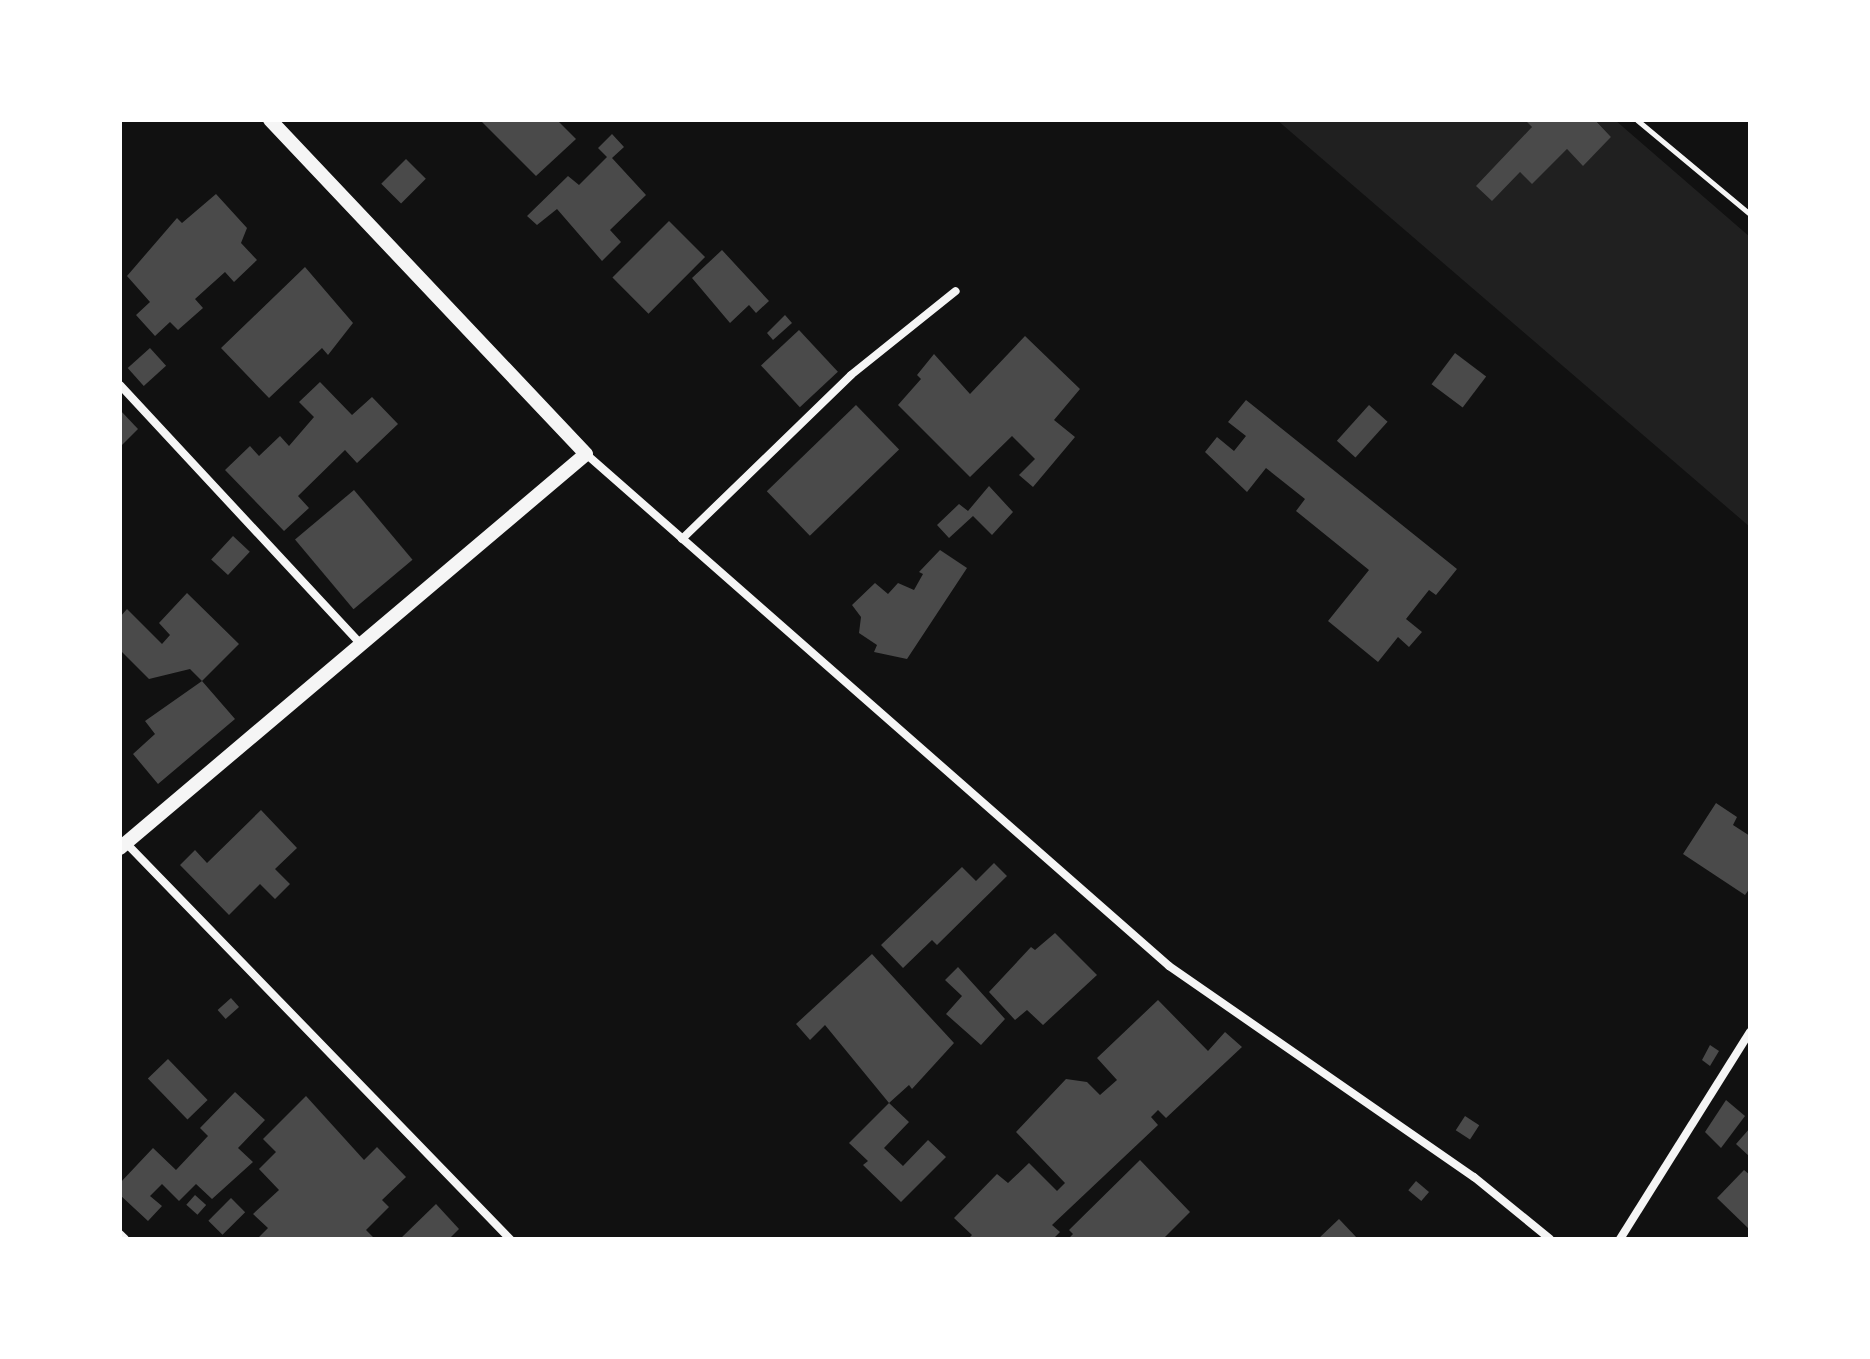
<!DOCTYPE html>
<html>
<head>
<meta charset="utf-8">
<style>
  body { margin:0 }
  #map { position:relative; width:1870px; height:1359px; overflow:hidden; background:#111; font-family:"DM Sans",sans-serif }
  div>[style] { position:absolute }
  .green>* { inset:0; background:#202020 }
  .building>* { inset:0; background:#4a4a4a; transform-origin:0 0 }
  .path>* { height:5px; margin:-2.5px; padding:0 2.5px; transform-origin:2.5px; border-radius:2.5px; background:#f5f5f5 }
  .minor>* { height:8px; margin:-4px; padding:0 4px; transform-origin:4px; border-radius:4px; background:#f5f5f5 }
  .tertiary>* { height:14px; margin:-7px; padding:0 7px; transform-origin:7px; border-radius:7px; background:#f5f5f5 }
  span { translate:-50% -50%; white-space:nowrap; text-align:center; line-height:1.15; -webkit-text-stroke:8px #fff; paint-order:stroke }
  .frame { position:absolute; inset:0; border:122px solid #fff; pointer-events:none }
</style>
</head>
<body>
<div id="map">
  <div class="green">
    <i style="clip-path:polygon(1277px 120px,1525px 120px,1532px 127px,1520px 172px,1532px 183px,1567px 149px,1583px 165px,1611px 137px,1596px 121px,1615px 120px,1750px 237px,1750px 527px)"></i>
  </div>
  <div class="building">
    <i style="clip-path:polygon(480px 120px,557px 120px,576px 139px,536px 176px)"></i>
    <i style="clip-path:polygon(1525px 120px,1595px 120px,1611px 137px,1583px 166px,1567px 149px,1532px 184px,1520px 172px,1492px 201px,1476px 186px,1532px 127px)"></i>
    <i style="clip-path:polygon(612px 134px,624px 147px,612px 158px,646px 195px,610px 230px,621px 242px,602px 261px,557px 209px,537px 225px,527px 216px,568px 176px,579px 185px,607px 157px,598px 148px)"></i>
    <i style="left:406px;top:159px;width:28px;height:35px;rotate:45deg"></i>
    <i style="clip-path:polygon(216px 194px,247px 228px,241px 243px,257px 260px,234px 282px,225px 272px,195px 299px,203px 308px,178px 330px,170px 322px,155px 336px,136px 315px,150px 302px,127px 276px,177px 218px,182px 223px)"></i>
    <i style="left:669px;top:221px;width:51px;height:80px;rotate:45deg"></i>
    <i style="clip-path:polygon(722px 250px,769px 301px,756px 313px,749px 305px,730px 323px,692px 278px)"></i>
    <i style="clip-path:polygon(305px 267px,353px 323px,328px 355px,322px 348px,269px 398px,221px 348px)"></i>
    <i style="clip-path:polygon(785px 315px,792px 323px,773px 340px,767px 333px)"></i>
    <i style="left:799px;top:330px;width:57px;height:52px;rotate:47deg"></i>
    <i style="clip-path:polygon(1025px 336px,1080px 389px,1054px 420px,1075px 437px,1033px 487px,1019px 475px,1035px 459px,1012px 436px,970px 477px,898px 405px,921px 379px,917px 375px,934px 354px,970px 394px)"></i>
    <i style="left:150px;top:348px;width:24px;height:30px;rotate:48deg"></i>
    <i style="left:1455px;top:353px;width:39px;height:39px;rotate:37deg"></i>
    <i style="clip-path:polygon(320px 382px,352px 415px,372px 397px,398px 424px,357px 463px,345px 450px,298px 496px,309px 508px,284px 531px,225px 470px,250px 446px,259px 456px,280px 436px,289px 446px,314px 417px,299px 402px)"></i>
    <i style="clip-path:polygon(1246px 400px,1457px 569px,1436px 595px,1429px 590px,1406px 619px,1422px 632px,1409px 647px,1398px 637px,1378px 662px,1328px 621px,1369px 570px,1296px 511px,1305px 499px,1266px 468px,1247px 492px,1205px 452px,1217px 437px,1234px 451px,1246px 436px,1228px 422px)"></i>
    <i style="left:856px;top:405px;width:62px;height:124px;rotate:46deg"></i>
    <i style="left:1369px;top:405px;width:25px;height:48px;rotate:42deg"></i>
    <i style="clip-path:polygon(120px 410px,138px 429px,120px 447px)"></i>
    <i style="clip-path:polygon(989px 486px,1013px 512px,992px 535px,973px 516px,949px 538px,937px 525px,959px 504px,968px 511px)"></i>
    <i style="left:354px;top:490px;width:91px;height:77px;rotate:50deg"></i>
    <i style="left:233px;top:536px;width:23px;height:32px;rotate:43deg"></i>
    <i style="clip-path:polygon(940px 550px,967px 568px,907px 659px,874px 652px,877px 645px,859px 633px,861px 617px,852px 605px,875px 583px,888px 594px,898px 583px,914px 590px,923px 574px,919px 572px)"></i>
    <i style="clip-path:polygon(187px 593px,239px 644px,202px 681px,190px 669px,149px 679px,121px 651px,120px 617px,127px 609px,162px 644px,170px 635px,159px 623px)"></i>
    <i style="clip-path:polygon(202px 681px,235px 719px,158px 784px,133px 754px,155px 734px,145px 721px)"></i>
    <i style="clip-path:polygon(1716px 803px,1737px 817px,1733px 825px,1750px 836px,1750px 888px,1745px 895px,1683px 854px)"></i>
    <i style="clip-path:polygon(261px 810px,297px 848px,275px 869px,290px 884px,275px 899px,260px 884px,229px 915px,180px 865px,195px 850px,207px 863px)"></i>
    <i style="clip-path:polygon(994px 863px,1007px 876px,937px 945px,932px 940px,903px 968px,881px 945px,962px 867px,976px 881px)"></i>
    <i style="clip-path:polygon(1055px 933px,1097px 975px,1043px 1025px,1027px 1010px,1015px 1020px,989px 992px,1031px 947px,1035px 950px)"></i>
    <i style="clip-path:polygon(872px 954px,954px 1043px,912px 1089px,909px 1085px,889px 1103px,825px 1025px,810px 1040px,796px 1024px)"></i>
    <i style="clip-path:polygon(958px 967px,1005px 1019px,981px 1045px,946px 1014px,962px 996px,945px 980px)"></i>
    <i style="left:231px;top:998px;width:12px;height:18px;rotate:48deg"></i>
    <i style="clip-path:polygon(1158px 1000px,1208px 1051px,1225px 1032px,1242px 1047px,1166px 1118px,1158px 1110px,1151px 1117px,1158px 1125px,1052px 1225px,1060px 1232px,1053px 1239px,968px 1239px,972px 1235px,954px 1218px,997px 1174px,1008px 1183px,1029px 1163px,1057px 1191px,1065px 1183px,1016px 1132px,1066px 1079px,1087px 1082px,1100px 1095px,1117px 1080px,1097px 1058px)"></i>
    <i style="clip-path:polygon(1710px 1045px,1719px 1051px,1710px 1066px,1702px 1060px)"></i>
    <i style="left:168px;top:1059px;width:57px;height:28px;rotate:46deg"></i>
    <i style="clip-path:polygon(235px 1092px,265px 1120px,238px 1148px,253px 1162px,212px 1199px,196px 1184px,179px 1201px,162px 1184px,150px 1196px,162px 1206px,148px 1221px,120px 1195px,120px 1183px,153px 1148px,176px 1170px,208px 1136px,200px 1128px)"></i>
    <i style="clip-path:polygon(306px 1096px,364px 1160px,377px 1147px,406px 1177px,382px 1200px,389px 1207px,366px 1230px,375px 1239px,257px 1239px,268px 1228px,253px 1214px,279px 1190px,259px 1169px,276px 1152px,263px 1139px)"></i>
    <i style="clip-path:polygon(1726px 1100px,1745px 1116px,1721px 1148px,1705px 1132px)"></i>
    <i style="clip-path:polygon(889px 1103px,909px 1122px,884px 1148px,903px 1166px,928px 1140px,946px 1157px,901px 1202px,863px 1165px,868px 1161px,849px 1143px)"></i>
    <i style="left:1465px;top:1116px;width:17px;height:17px;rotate:33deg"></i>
    <i style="clip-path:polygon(1750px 1128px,1750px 1157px,1736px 1144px)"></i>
    <i style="clip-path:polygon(1140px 1160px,1190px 1212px,1163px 1239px,1068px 1239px,1073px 1234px,1069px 1230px)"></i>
    <i style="clip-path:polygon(1744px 1170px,1750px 1175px,1750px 1230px,1717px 1198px)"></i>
    <i style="left:1416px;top:1181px;width:17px;height:12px;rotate:40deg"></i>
    <i style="left:195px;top:1195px;width:15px;height:13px;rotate:42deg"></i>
    <i style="left:231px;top:1198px;width:20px;height:32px;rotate:45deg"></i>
    <i style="clip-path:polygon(436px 1204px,459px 1229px,449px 1239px,400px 1239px)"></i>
    <i style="clip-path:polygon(1339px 1219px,1358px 1239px,1318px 1239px)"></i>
  </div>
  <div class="path">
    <i style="left:1637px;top:120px;width:147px;rotate:39.8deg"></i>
  </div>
  <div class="minor">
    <i style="left:120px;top:385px;width:354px;rotate:47.1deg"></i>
    <i style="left:586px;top:454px;width:776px;rotate:41.29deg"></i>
    <i style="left:1169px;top:966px;width:371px;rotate:34.7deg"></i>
    <i style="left:1474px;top:1177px;width:98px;rotate:39.2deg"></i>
    <i style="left:682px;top:539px;width:235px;rotate:-44.1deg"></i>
    <i style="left:851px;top:375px;width:134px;rotate:-38.7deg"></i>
    <i style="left:126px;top:843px;width:552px;rotate:45.88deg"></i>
    <i style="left:120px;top:1234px;width:7px;rotate:45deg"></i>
    <i style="left:1620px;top:1239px;width:244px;rotate:-57.9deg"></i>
  </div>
  <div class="tertiary">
    <i style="left:120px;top:848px;width:610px;rotate:-40.21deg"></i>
    <i style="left:586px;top:454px;width:460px;rotate:-133.4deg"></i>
  </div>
  <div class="frame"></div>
</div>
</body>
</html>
